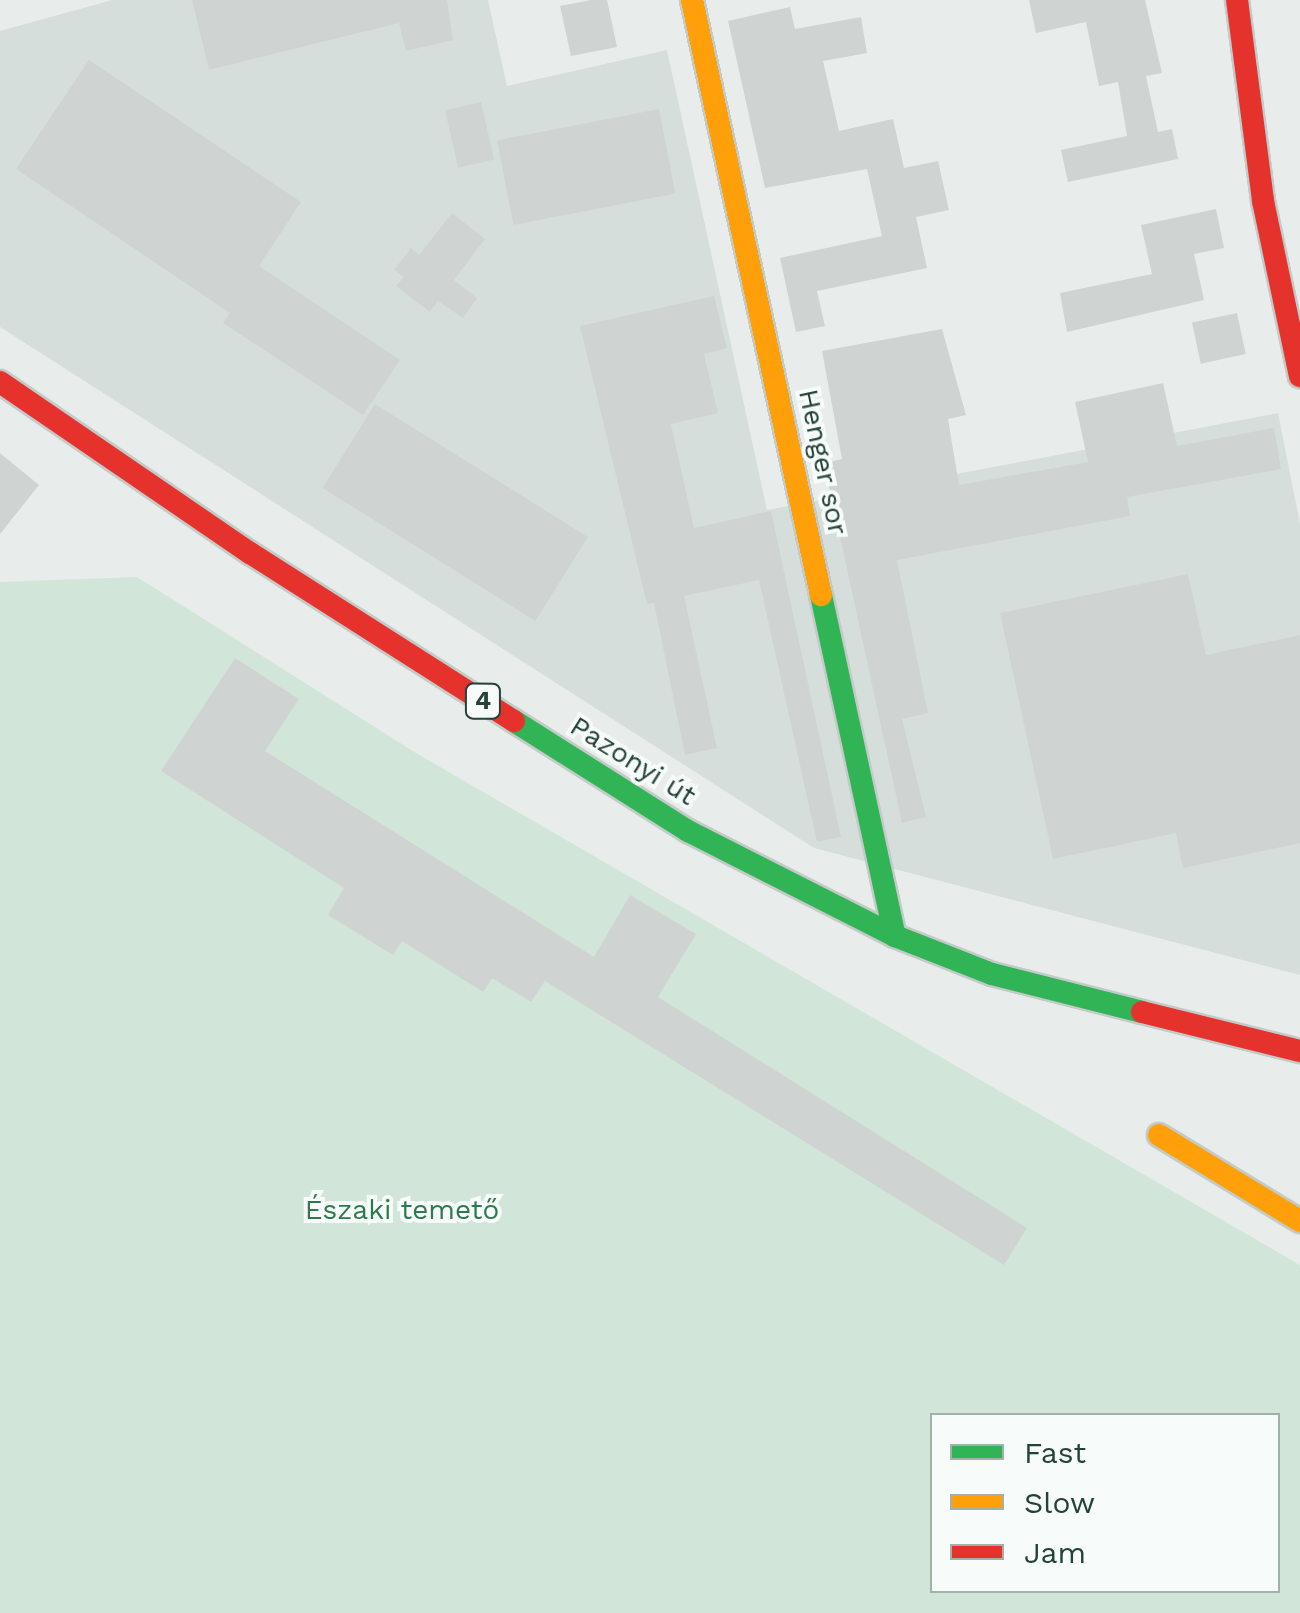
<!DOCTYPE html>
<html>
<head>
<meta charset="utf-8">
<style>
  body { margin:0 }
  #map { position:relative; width:1300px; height:1613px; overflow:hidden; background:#e8edeb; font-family:"Work Sans",sans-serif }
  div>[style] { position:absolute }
  .built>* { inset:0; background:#d6dedb }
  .green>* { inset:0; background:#d1e6d8 }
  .building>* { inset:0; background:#cfd4d2; transform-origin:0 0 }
  .roads { filter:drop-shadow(2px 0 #c3cbc8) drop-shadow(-2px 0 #c3cbc8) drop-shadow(0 2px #c3cbc8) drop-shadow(0 -2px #c3cbc8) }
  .fast>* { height:22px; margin:-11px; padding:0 11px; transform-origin:11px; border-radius:11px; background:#30b455 }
  .slow>* { height:22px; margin:-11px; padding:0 11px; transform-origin:11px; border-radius:11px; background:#ff9f0a }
  .jam>* { height:22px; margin:-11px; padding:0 11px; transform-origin:11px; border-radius:11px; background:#e5322d }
  span { translate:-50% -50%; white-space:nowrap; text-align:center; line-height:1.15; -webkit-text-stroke:8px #f7fbf9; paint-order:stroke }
  .shield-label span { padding:2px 8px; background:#f7fbf9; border:2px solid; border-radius:8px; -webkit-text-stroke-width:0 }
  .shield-label { font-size:25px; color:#24423a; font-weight:700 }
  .street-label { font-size:28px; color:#24423a }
  .park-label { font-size:28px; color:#2d7a4b }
  .legend { position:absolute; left:930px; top:1413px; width:350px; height:180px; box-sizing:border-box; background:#f7fbf9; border:2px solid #a3b1ad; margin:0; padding:12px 18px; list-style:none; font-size:30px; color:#24423a }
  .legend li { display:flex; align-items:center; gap:20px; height:50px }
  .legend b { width:50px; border:2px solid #a3b1ad }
</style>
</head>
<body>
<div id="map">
  <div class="built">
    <i style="clip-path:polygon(112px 0,488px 0,507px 86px,667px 50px,767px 510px,1278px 413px,1300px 524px,1300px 975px,814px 848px,0 327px,0 31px)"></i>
  </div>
  <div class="green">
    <i style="clip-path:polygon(evenodd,137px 577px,416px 753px,1300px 1265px,1300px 1613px,0 1613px,0 582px,137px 577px,932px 1416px,1278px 1416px,1278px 1590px,932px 1590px,932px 1416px)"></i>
  </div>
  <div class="building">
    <i style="clip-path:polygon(192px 0,447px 0,453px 40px,406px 51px,399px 23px,209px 70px)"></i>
    <i style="clip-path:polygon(591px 0,607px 0,617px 47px,571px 56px,560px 6px)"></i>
    <i style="clip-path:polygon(1029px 0,1145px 0,1162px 73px,1146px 76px,1158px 132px,1172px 129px,1178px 159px,1068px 182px,1061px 150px,1127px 136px,1118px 82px,1099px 86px,1086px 22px,1036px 33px)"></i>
    <i style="clip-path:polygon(790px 7px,795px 29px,861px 17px,867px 53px,823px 61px,839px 131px,893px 119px,904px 168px,938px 161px,949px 210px,916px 217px,927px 268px,817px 291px,825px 326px,796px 332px,780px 258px,882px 236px,867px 169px,765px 188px,728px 21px)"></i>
    <i style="clip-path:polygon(89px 60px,301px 202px,259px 266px,400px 360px,363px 415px,223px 323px,230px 313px,16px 169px)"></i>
    <i style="left:481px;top:102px;width:59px;height:37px;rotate:77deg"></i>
    <i style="left:659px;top:109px;width:86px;height:165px;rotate:79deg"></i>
    <i style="clip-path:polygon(1216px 209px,1224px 248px,1194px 254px,1204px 300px,1067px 332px,1060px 293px,1152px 274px,1141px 225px)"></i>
    <i style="clip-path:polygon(452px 213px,485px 239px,454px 280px,477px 298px,463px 318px,438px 301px,430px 312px,396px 286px,404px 277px,394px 270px,411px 248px,419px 255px)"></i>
    <i style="clip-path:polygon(714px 296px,727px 348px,704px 354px,718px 413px,671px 424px,694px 528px,771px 511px,841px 837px,817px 842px,759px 580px,684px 596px,717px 748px,685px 755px,654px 603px,647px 604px,580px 326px)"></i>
    <i style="left:1237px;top:313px;width:42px;height:46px;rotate:78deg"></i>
    <i style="clip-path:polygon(942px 329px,966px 415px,948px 419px,959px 485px,1088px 462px,1075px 402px,1163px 383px,1177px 446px,1274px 428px,1281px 469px,1127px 497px,1130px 516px,897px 560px,928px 713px,902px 719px,926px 817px,902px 823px,824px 463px,842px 459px,822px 351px)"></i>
    <i style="left:375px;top:404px;width:251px;height:99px;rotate:32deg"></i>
    <i style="clip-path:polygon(0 453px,39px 485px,0 534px)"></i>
    <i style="clip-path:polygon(1188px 574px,1206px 655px,1300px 635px,1300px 843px,1183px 868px,1176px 833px,1053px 859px,1000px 613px)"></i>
    <i style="clip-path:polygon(235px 658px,299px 699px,265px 751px,594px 957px,630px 895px,696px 934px,658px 997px,1027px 1228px,1004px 1265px,545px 981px,531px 1002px,492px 978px,483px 992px,402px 941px,393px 955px,328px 915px,344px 888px,161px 771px)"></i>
  </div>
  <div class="roads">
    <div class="fast">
      <i style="left:821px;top:595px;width:349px;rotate:77.8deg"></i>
      <i style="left:514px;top:721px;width:206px;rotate:32.3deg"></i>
      <i style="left:688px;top:831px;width:232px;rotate:26.9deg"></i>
      <i style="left:895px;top:936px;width:104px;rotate:21.4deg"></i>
      <i style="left:992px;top:974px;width:155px;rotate:14.2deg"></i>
    </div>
    <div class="slow">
      <i style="left:692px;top:0;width:609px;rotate:77.77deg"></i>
      <i style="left:1159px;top:1135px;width:165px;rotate:31.4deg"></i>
    </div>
    <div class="jam">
      <i style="left:1237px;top:0;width:203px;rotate:82.6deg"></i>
      <i style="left:1263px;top:201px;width:179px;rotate:78.1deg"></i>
      <i style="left:0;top:382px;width:303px;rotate:34.4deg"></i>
      <i style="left:250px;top:553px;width:313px;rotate:32.5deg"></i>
      <i style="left:1142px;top:1012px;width:163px;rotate:13.9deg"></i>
    </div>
  </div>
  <div class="shield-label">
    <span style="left:483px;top:701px">4</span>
  </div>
  <div class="street-label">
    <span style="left:823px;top:462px;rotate:78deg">Henger sor</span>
    <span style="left:633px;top:761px;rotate:32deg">Pazonyi út</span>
  </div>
  <div class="park-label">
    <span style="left:402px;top:1210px">Északi temető</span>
  </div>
  <ul class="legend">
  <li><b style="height:12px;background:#30b455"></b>Fast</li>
  <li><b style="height:12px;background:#ff9f0a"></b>Slow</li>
  <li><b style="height:12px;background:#e5322d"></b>Jam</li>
  </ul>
</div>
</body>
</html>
